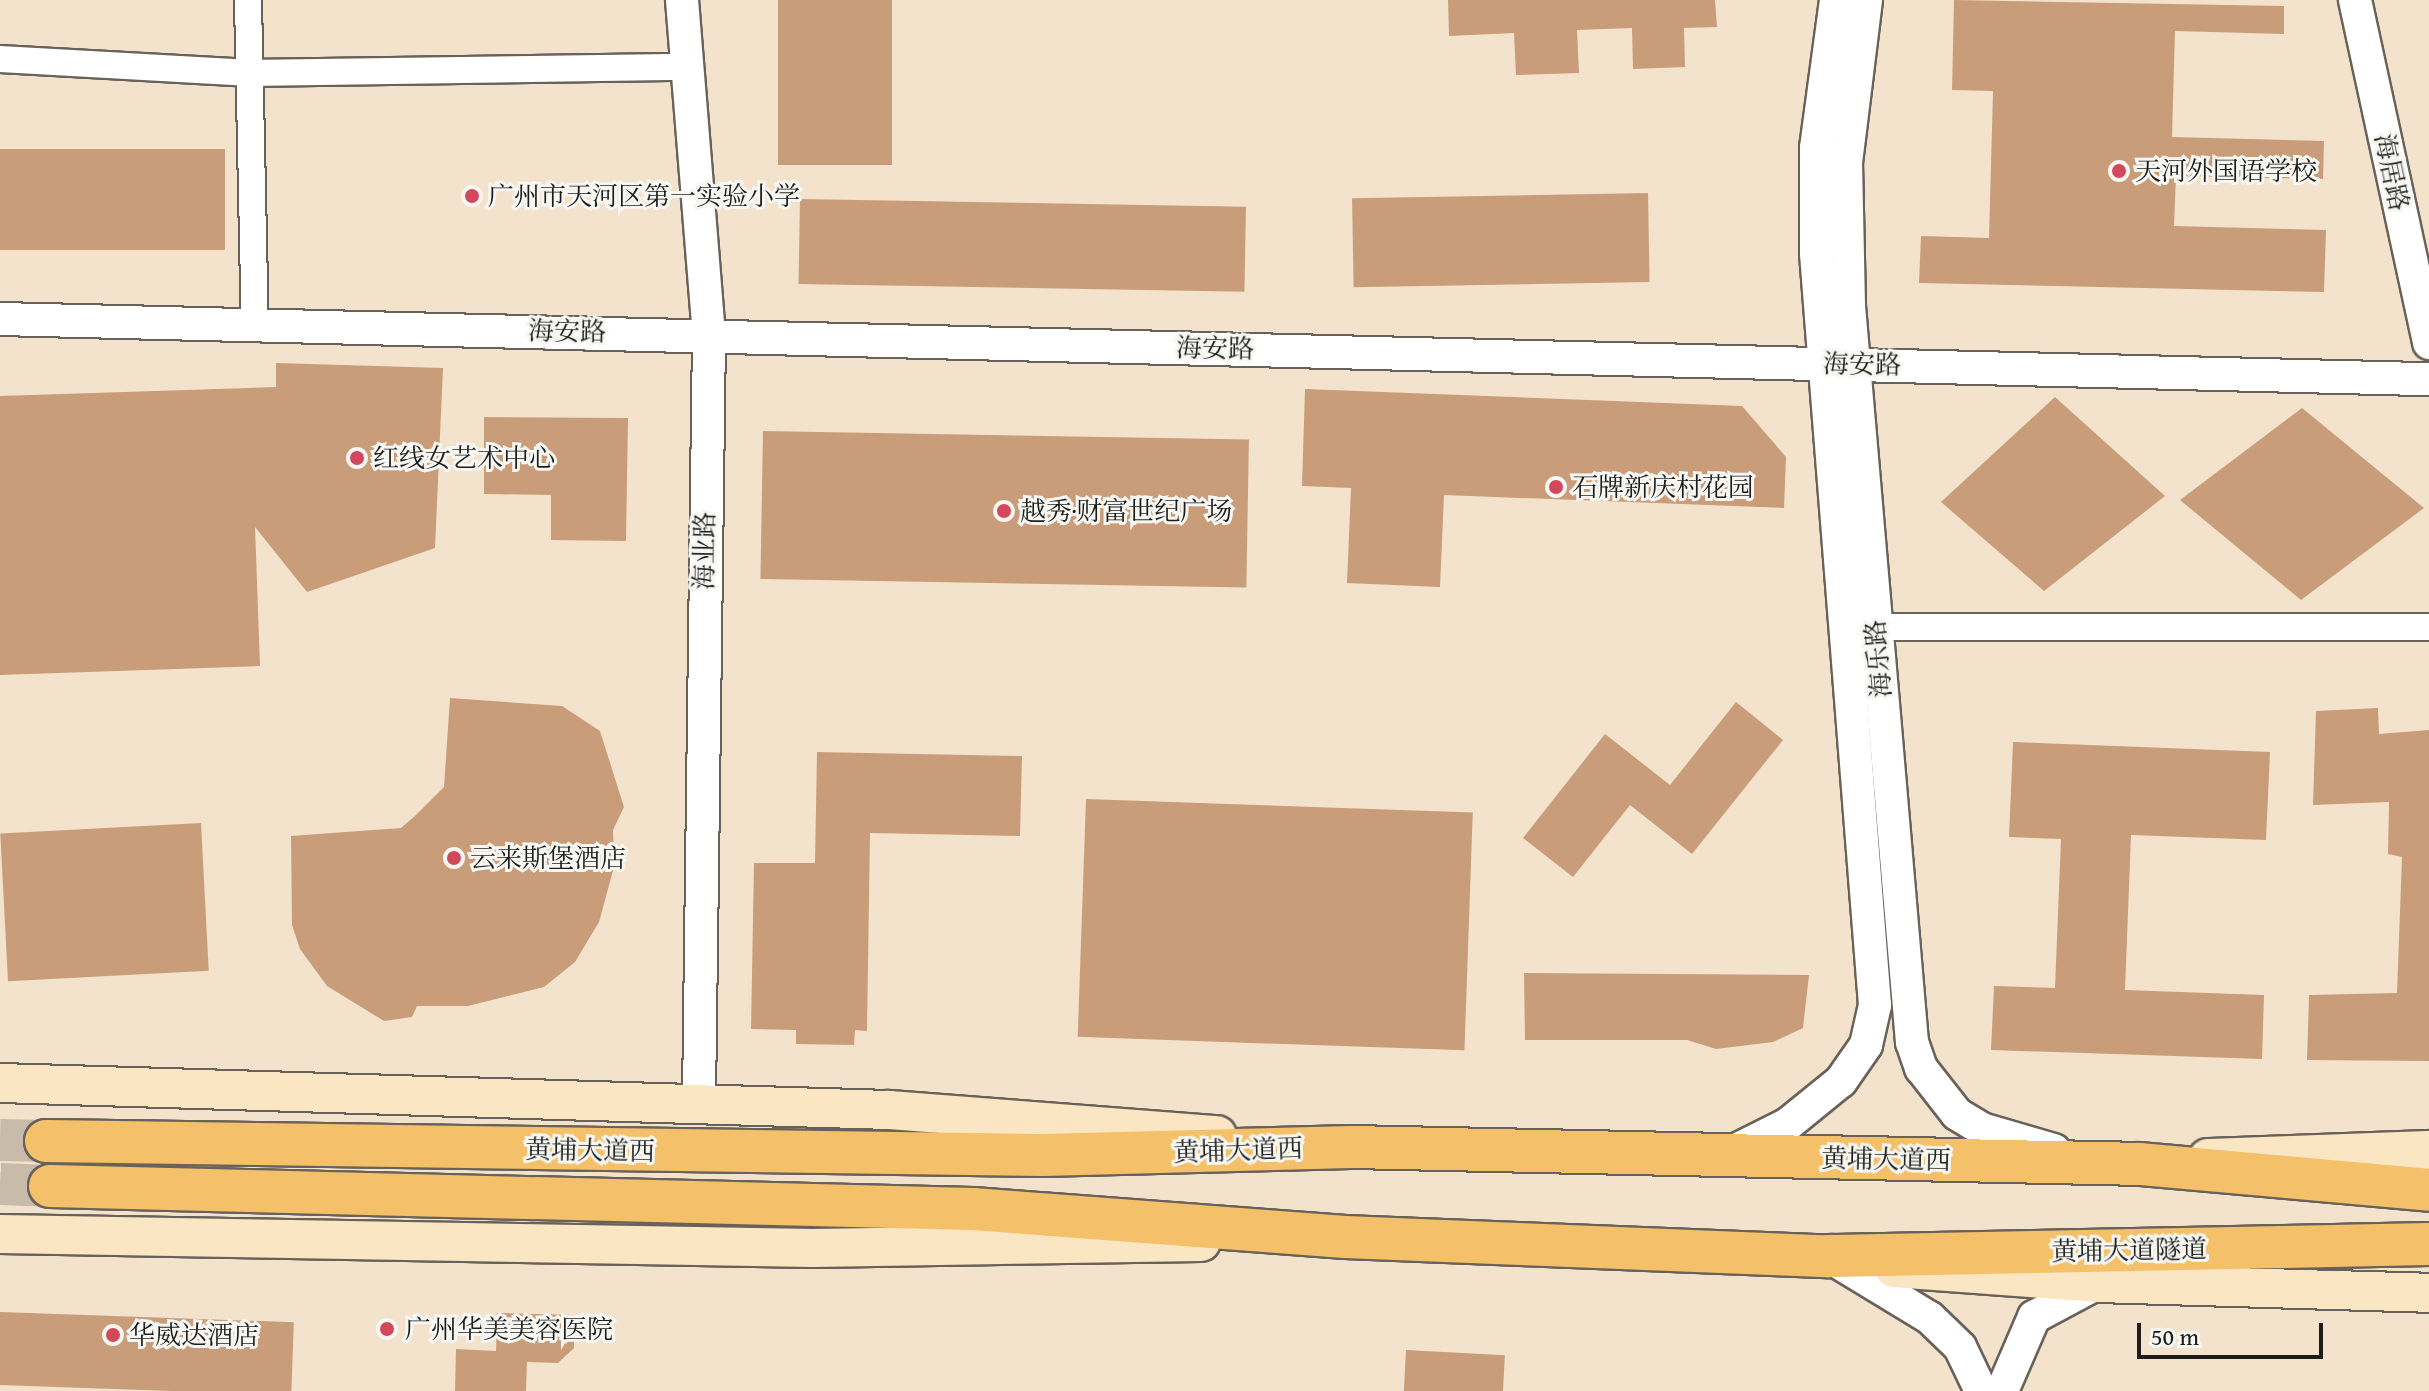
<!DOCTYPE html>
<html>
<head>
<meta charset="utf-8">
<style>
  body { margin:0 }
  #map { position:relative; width:2429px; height:1391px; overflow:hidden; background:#f4e3cc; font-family:"Gentium Book Plus","Noto Serif SC",serif }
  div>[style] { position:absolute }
  .building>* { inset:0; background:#c99d79; transform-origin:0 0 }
  .primary-tunnel>* { height:42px; margin-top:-21px; transform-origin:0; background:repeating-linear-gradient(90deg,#c9bba9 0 42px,transparent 0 63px) }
  .roads { filter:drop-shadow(2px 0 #68625a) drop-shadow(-2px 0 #68625a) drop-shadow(0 2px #68625a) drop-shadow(0 -2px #68625a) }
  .minor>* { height:26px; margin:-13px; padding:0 13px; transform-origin:13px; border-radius:13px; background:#fff }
  .tertiary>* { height:32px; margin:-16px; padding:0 16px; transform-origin:16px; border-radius:16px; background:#fff }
  .secondary>* { height:38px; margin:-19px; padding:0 19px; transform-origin:19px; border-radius:19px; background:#fbe6c3 }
  .primary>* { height:42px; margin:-21px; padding:0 21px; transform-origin:21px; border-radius:21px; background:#f4c16a }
  .dots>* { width:22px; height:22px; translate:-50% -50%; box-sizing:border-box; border:4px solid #f6f6f2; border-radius:50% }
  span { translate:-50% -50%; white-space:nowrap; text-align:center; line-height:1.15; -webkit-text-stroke:6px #f6f6f2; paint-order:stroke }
  .poi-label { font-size:26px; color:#1c1c1c }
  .left { translate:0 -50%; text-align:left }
  .street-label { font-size:26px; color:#1c1c1c }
  .scale { position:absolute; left:2137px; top:1323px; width:186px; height:36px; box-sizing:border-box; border:4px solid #1c1c1c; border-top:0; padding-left:10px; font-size:24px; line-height:28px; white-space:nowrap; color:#1c1c1c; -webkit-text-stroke:6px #f6f6f2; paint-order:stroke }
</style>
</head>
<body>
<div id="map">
  <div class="building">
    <i style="left:778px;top:0;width:114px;height:165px"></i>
    <i style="clip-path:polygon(1448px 0,1715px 0,1717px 27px,1684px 28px,1685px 67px,1633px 69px,1632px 28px,1577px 30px,1579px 73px,1516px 75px,1514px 33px,1449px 36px)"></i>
    <i style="clip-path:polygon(1954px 0,2284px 6px,2284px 34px,2175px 31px,2172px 137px,2324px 141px,2323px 179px,2176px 176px,2174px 226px,2326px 230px,2324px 292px,1919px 283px,1921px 236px,1989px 238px,1993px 91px,1952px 90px)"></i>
    <i style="left:225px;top:149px;width:101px;height:225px;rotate:90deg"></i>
    <i style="left:1648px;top:193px;width:89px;height:296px;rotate:89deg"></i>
    <i style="left:800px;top:199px;width:446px;height:85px;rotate:1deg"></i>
    <i style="clip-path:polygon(276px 363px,443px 368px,435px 548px,307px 592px,255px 527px,260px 666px,0 675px,0 396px,276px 387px)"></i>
    <i style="clip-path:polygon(1305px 389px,1742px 406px,1786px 457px,1784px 508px,1444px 495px,1440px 587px,1347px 583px,1351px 488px,1302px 486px)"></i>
    <i style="clip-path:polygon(2055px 397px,2165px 496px,2044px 591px,1941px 502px)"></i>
    <i style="clip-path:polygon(2302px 408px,2424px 508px,2301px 600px,2180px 500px)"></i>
    <i style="clip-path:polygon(484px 417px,628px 418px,626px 541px,551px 540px,551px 495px,484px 494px)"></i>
    <i style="left:763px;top:431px;width:486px;height:148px;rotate:1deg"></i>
    <i style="clip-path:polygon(450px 698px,562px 706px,600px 731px,624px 807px,613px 830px,614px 867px,599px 922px,575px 962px,544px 987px,468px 1006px,417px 1006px,412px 1017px,384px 1021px,327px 986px,300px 949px,292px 925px,291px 836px,401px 828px,416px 815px,444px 787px)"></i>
    <i style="clip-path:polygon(1736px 702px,1783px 740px,1692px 854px,1630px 805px,1573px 877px,1523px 838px,1605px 734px,1670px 785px)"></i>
    <i style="clip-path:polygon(2378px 708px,2379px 734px,2429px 730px,2429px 1061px,2307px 1060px,2309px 995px,2397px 993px,2402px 857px,2388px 854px,2389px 802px,2313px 805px,2316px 711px)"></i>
    <i style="clip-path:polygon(2013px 742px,2270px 752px,2266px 840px,2131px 835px,2125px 990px,2264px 995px,2262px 1059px,1991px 1050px,1994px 986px,2055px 988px,2061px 839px,2009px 837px)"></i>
    <i style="clip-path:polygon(817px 752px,1022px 756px,1020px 836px,870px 833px,867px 1031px,855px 1030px,854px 1045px,796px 1044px,796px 1030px,751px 1029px,754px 863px,815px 863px)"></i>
    <i style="left:1086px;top:799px;width:387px;height:238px;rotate:2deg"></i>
    <i style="left:201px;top:823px;width:148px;height:201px;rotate:87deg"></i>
    <i style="clip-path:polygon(1524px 973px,1809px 975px,1803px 1028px,1773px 1042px,1716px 1049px,1687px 1040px,1525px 1040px)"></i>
    <i style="left:0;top:1312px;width:294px;height:73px;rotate:2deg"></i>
    <i style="clip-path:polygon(497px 1313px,574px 1315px,574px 1348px,558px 1363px,527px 1362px,526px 1391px,455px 1391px,456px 1349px,496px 1351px)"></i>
    <i style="left:1406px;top:1350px;width:99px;height:41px;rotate:3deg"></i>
  </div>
  <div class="primary-tunnel">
    <i style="left:0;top:1140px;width:46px;rotate:1.2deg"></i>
    <i style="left:0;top:1184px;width:50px;rotate:2.3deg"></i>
  </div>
  <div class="roads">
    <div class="minor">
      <i style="left:248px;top:0;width:324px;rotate:88.8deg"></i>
      <i style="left:0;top:59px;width:247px;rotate:3.2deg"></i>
      <i style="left:247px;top:73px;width:440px;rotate:-0.8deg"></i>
      <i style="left:1875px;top:627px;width:554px"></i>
    </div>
    <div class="tertiary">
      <i style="left:682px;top:0;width:336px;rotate:85.4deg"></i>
      <i style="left:709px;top:335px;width:768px;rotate:90.75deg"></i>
      <i style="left:1866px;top:0;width:163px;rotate:97deg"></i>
      <i style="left:1846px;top:162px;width:144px;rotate:88.8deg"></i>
      <i style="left:1849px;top:306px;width:739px;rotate:85.11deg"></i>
      <i style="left:1912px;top:1042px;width:28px;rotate:71deg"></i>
      <i style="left:1921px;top:1068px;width:58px;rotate:52deg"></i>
      <i style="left:1957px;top:1114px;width:29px;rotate:31deg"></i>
      <i style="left:1982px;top:1129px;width:75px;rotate:16.3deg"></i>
      <i style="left:2355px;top:0;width:351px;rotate:77.8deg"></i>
      <i style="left:0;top:319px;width:2430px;rotate:1.42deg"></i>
      <i style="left:1728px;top:1154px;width:67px;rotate:-26.6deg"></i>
      <i style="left:1788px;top:1124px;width:68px;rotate:-39.1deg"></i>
      <i style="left:1841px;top:1081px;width:44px;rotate:-55.2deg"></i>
      <i style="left:1866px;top:1045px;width:41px;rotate:-77.3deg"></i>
      <i style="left:1875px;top:1005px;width:754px;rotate:-94.49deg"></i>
      <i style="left:1816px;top:253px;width:105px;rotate:-90deg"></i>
      <i style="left:1816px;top:148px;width:149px;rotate:-82.3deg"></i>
      <i style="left:1828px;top:1256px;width:119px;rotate:31.3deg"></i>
      <i style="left:1930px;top:1318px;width:42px;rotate:44deg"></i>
      <i style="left:1960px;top:1347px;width:49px;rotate:64.5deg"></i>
      <i style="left:2002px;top:1391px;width:81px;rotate:-66.6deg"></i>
      <i style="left:2034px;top:1317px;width:72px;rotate:-28deg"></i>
    </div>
    <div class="secondary">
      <i style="left:0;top:1083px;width:889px;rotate:1.74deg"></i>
      <i style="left:889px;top:1110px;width:329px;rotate:4.4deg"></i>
      <i style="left:2208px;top:1158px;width:221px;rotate:-2.1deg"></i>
      <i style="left:0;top:1234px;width:813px;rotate:0.99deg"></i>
      <i style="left:813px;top:1248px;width:388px;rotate:-0.9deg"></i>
      <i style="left:1894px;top:1268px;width:205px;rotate:4.2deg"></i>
      <i style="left:2098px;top:1283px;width:331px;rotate:1.7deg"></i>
    </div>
    <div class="primary">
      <i style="left:46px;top:1141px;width:995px;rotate:0.81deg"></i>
      <i style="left:1041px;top:1155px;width:310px;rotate:-1.5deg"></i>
      <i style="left:1351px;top:1147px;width:789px;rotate:1.23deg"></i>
      <i style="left:2140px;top:1164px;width:290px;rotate:5.1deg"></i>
      <i style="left:50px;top:1186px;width:923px;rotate:1.43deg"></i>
      <i style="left:973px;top:1209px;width:373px;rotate:4.3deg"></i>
      <i style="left:1345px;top:1237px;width:483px;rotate:2.3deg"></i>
      <i style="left:1828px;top:1256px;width:601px;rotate:-1.14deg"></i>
    </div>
  </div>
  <div class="dots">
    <i style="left:2119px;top:171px;background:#d1495b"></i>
    <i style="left:472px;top:196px;background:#d1495b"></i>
    <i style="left:357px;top:458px;background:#d1495b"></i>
    <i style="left:1556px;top:487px;background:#d1495b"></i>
    <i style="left:1004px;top:511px;background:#d1495b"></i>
    <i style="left:454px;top:858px;background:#d1495b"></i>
    <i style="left:387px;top:1329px;background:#d1495b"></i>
    <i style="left:113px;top:1335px;background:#d1495b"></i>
  </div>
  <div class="poi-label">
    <span class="left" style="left:2135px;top:171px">天河外国语学校</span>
    <span class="left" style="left:488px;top:196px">广州市天河区第一实验小学</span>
    <span class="left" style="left:373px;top:458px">红线女艺术中心</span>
    <span class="left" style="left:1572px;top:487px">石牌新庆村花园</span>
    <span class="left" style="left:1020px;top:511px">越秀·财富世纪广场</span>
    <span class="left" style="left:470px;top:858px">云来斯堡酒店</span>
    <span class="left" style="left:405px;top:1329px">广州华美美容医院</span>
    <span class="left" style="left:129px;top:1335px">华威达酒店</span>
  </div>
  <div class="street-label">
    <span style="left:2392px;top:172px;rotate:78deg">海居路</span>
    <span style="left:567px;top:331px;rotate:1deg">海安路</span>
    <span style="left:1215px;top:348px;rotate:1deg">海安路</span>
    <span style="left:1862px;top:364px;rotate:1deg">海安路</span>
    <span style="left:704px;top:551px;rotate:-89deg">海业路</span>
    <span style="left:1878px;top:659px;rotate:-95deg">海乐路</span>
    <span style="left:590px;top:1150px;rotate:1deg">黄埔大道西</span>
    <span style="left:1238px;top:1150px;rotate:-2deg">黄埔大道西</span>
    <span style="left:1886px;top:1159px;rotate:1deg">黄埔大道西</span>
    <span style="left:2129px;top:1250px;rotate:-1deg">黄埔大道隧道</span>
  </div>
  <div class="scale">50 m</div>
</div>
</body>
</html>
